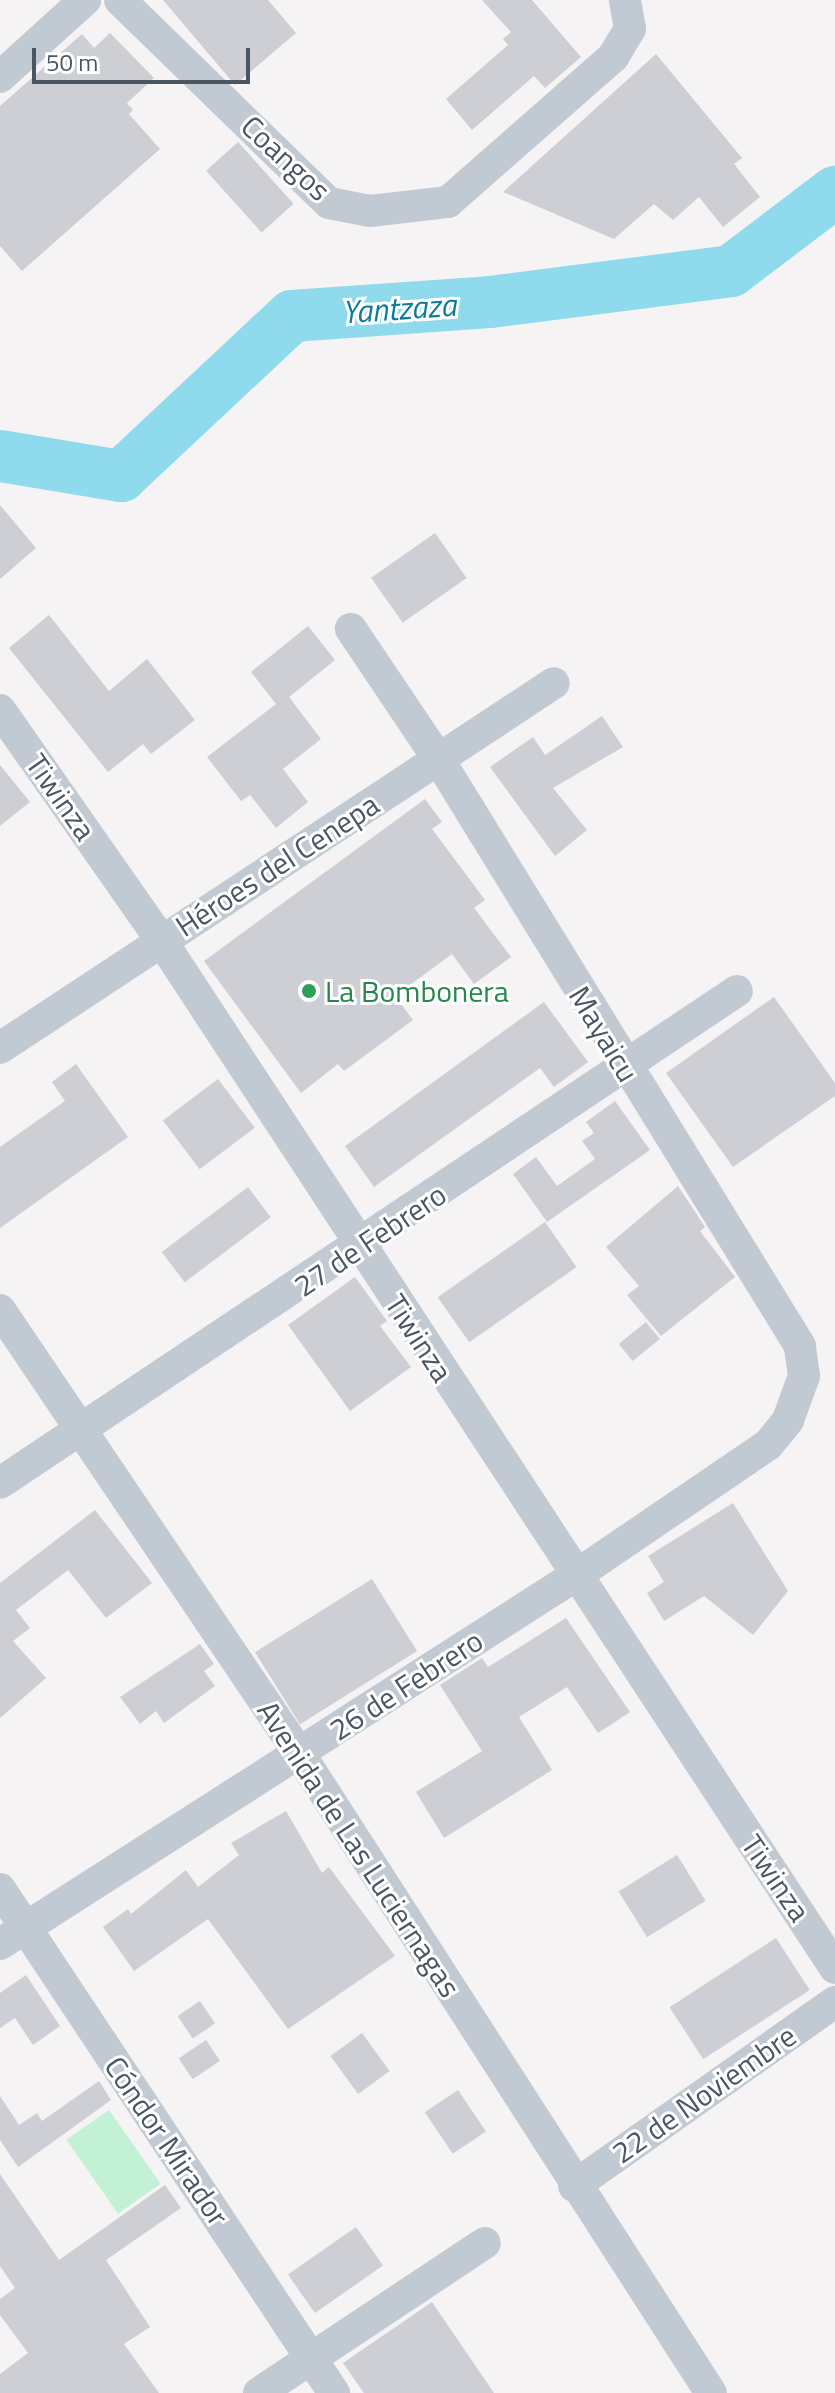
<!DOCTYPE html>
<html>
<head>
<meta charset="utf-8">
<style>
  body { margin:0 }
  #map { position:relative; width:835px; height:2393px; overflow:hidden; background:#f5f3f3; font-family:"Titillium Web",sans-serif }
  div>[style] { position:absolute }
  .green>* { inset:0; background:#c3f1d5; transform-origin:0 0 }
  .river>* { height:52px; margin:-26px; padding:0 26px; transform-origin:26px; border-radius:26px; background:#90daee }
  .building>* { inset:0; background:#cdcfd5; transform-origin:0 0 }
  .minor>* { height:32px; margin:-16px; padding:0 16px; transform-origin:16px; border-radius:16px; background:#c1cad2 }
  .dots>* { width:22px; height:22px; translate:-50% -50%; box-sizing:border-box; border:4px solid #fff; border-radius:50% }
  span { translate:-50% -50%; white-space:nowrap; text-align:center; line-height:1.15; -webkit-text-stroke:6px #fff; paint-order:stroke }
  .street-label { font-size:30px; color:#4a5661 }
  .leisure-label { font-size:30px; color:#27864d }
  .left { translate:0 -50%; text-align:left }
  .water-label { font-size:32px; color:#0c7c9b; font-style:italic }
  .scale { position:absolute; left:32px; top:48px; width:218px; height:36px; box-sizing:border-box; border:4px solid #4a5661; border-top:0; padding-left:10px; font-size:24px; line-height:28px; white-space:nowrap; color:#4a5661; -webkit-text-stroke:6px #fff; paint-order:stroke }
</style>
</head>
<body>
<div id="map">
  <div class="green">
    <i style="left:109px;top:2110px;width:90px;height:52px;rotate:55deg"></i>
  </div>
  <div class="river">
    <i style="left:0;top:456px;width:123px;rotate:9.4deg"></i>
    <i style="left:121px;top:476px;width:234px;rotate:-43.1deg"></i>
    <i style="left:292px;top:316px;width:198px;rotate:-4deg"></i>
    <i style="left:490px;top:302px;width:243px;rotate:-7.3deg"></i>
    <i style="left:731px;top:271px;width:131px;rotate:-37.2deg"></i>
  </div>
  <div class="building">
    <i style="clip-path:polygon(163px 0,268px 0,296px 33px,235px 85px)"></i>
    <i style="clip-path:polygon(482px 0,532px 0,581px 57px,545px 88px,534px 76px,472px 130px,446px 99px,508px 45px,503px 39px,511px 32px)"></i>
    <i style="clip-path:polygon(110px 33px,154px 78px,127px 103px,133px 110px,129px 114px,160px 149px,22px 271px,0 246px,0 106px,82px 34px,94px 48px)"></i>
    <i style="clip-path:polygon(656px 54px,742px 158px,734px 164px,760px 197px,723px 227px,699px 197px,673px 220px,654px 204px,614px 239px,503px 192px)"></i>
    <i style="left:238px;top:142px;width:83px;height:43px;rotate:48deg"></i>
    <i style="clip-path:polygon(0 505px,36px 548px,0 579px)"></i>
    <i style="left:435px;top:533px;width:55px;height:78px;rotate:55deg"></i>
    <i style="clip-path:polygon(49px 615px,109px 691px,147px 659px,195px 720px,151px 754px,143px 744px,108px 772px,9px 648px)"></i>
    <i style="clip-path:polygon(308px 626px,335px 660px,289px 697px,321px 739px,283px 769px,308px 802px,276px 828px,250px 795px,241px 801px,207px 757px,276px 704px,251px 672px)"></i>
    <i style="clip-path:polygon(602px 716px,623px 747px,553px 788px,587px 830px,555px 856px,490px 767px,533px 737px,545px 755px)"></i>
    <i style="clip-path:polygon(0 765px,30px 802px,0 826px)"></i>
    <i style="clip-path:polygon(425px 799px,442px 822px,432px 829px,485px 900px,474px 908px,511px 957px,474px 984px,452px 954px,395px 996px,413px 1020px,344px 1071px,338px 1064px,301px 1093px,204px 961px)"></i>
    <i style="clip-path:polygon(774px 997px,835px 1083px,835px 1096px,733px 1167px,666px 1073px)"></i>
    <i style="clip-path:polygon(544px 1002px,588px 1062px,554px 1087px,540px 1068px,374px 1187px,345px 1146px)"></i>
    <i style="clip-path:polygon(76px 1064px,128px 1137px,0 1228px,0 1147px,65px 1101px,52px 1082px)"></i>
    <i style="left:218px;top:1079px;width:61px;height:69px;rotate:53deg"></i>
    <i style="clip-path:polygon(615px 1101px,650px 1150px,547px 1222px,513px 1174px,536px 1157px,557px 1186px,595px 1159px,582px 1141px,594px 1133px,586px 1122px)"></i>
    <i style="clip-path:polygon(678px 1186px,705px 1227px,700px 1231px,735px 1277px,661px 1336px,627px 1295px,639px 1286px,606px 1247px)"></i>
    <i style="left:248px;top:1187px;width:38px;height:108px;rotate:53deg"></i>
    <i style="left:545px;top:1222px;width:55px;height:131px;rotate:55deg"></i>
    <i style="clip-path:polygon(355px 1277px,387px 1321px,380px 1326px,411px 1367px,350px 1411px,288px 1325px)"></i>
    <i style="left:646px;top:1322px;width:22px;height:35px;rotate:51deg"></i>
    <i style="clip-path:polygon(733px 1503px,788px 1591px,753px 1635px,704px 1596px,664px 1621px,647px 1593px,664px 1582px,648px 1556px)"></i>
    <i style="clip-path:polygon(95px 1510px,152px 1583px,106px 1618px,68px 1570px,16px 1610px,30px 1628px,13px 1641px,46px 1678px,0 1718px,0 1583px)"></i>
    <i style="left:372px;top:1579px;width:85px;height:138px;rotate:58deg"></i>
    <i style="clip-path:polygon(566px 1618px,630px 1712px,598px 1733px,567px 1687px,519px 1717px,552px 1770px,444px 1838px,416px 1792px,482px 1751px,440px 1685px,482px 1658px,488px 1667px)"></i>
    <i style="clip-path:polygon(200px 1644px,214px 1664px,204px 1671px,215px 1686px,164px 1723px,156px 1711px,140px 1724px,120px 1697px)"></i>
    <i style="clip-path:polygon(286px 1811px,322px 1873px,329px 1867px,395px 1956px,288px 2029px,208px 1919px,134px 1971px,103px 1927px,128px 1909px,131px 1914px,186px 1870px,198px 1887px,239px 1855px,231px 1843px)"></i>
    <i style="left:677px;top:1855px;width:54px;height:69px;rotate:58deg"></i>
    <i style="left:776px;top:1938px;width:62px;height:127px;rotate:57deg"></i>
    <i style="clip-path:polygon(26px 1975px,60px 2026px,33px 2045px,15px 2018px,0 2028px,0 1993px)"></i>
    <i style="left:200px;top:2001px;width:27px;height:27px;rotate:56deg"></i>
    <i style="left:362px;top:2033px;width:47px;height:39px;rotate:54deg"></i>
    <i style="left:206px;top:2040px;width:25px;height:33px;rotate:56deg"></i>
    <i style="clip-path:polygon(99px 2081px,111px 2100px,18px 2167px,0 2140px,0 2096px,19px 2125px,37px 2113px,42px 2121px)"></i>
    <i style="left:458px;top:2090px;width:50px;height:40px;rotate:56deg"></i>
    <i style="clip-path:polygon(0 2174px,59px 2260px,165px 2185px,181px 2208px,106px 2260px,150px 2327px,124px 2344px,159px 2393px,0 2393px,0 2374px,28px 2353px,0 2315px,0 2299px,15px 2288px,0 2266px)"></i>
    <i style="left:356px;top:2227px;width:47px;height:83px;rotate:55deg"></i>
    <i style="clip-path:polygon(432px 2302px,494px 2393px,364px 2393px,343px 2363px)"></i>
  </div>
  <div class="minor">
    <i style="left:120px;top:0;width:291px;rotate:44.2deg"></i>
    <i style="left:329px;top:203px;width:42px;rotate:11deg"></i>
    <i style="left:370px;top:211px;width:79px;rotate:-6.6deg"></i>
    <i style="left:448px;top:202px;width:220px;rotate:-41.3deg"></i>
    <i style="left:613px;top:57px;width:33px;rotate:-59deg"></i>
    <i style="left:630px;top:29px;width:29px;rotate:-100deg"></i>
    <i style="left:0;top:77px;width:115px;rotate:-42.2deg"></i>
    <i style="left:0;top:710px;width:281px;rotate:55deg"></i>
    <i style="left:161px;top:940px;width:1229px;rotate:56.75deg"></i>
    <i style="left:0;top:1048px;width:663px;rotate:-33.38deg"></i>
    <i style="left:0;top:1310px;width:534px;rotate:55.98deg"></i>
    <i style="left:299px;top:1753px;width:761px;rotate:57.23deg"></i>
    <i style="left:0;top:1483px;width:886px;rotate:-33.73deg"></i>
    <i style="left:0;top:1889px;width:605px;rotate:56.47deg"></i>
    <i style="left:0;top:1944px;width:683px;rotate:-32.62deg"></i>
    <i style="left:575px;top:1576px;width:233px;rotate:-34.2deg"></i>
    <i style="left:768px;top:1445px;width:32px;rotate:-51deg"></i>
    <i style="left:788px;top:1420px;width:47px;rotate:-70deg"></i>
    <i style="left:804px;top:1376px;width:30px;rotate:-98deg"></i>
    <i style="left:800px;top:1346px;width:688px;rotate:-121.63deg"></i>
    <i style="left:439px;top:760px;width:158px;rotate:-123.9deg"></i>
    <i style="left:574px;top:2186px;width:319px;rotate:-35.2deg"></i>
    <i style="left:259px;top:2393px;width:271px;rotate:-33.6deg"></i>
  </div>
  <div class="dots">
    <i style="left:309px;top:991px;background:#2e9e5b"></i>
  </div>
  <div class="street-label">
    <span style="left:286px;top:158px;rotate:43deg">Coangos</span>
    <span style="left:61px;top:797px;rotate:55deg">Tiwinza</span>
    <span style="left:277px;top:865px;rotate:-33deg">Héroes del Cenepa</span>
    <span style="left:604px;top:1034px;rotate:59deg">Mayaicu</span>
    <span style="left:370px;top:1240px;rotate:-34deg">27 de Febrero</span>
    <span style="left:419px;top:1338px;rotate:57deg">Tiwinza</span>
    <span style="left:406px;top:1685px;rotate:-33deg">26 de Febrero</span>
    <span style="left:359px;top:1849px;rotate:57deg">Avenida de Las Luciernagas</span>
    <span style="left:776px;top:1878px;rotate:56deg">Tiwinza</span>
    <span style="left:704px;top:2094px;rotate:-35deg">22 de Noviembre</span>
    <span style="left:167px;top:2141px;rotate:56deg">Cóndor Mirador</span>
  </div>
  <div class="leisure-label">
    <span class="left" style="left:325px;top:991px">La Bombonera</span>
  </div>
  <div class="water-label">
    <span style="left:399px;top:308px;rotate:-4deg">Yantzaza</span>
  </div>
  <div class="scale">50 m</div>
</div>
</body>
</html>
